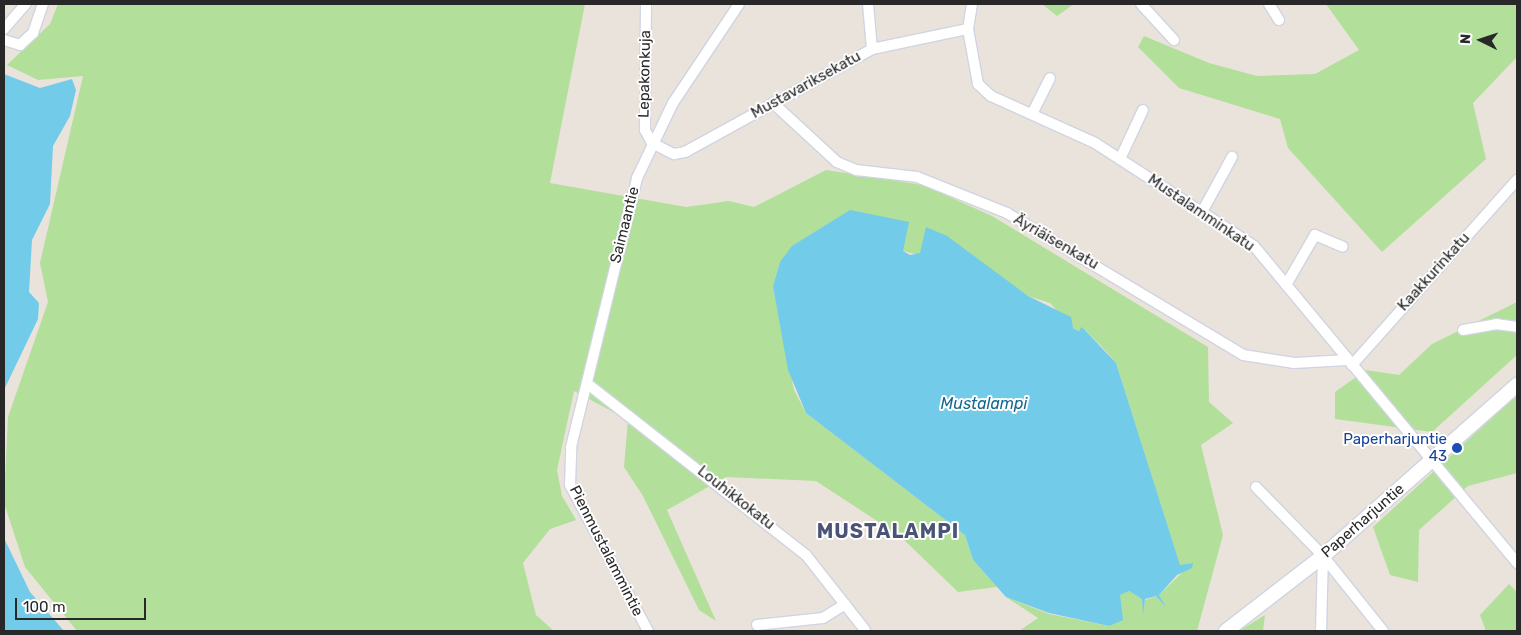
<!DOCTYPE html>
<html>
<head>
<meta charset="utf-8">
<style>
  body { margin:0 }
  #map { position:relative; width:1521px; height:635px; overflow:hidden; background:#eae3db; font-family:Rubik,sans-serif }
  div>[style] { position:absolute }
  .green>* { inset:0; background:#b2df99 }
  .water>* { inset:0; background:#72cbe8 }
  .roads { filter:drop-shadow(1px 0 #d0d4e1) drop-shadow(-1px 0 #d0d4e1) drop-shadow(0 1px #d0d4e1) drop-shadow(0 -1px #d0d4e1) }
  .street>* { height:10px; margin:-5px; padding:0 5px; transform-origin:5px; border-radius:5px; background:#fff }
  .secondary>* { height:14px; margin:-7px; padding:0 7px; transform-origin:7px; border-radius:7px; background:#fff }
  .dots>* { width:14px; height:14px; translate:-50% -50%; box-sizing:border-box; border:2px solid #fff; border-radius:50% }
  span { translate:-50% -50%; white-space:nowrap; text-align:center; line-height:1.15; -webkit-text-stroke:4px #fff; paint-order:stroke }
  .street-label { font-size:15px; color:#282828 }
  .transit-label { font-size:15px; color:#164399 }
  .right { translate:-100% -50%; text-align:right }
  .water-label { font-size:16px; color:#136891; font-style:italic }
  .district-label { font-size:20px; color:#4b5477; font-weight:700; letter-spacing:1px }
  .frame { position:absolute; inset:0; border:5px solid #282828; pointer-events:none }
  .north { position:absolute; left:1456px; top:15px; width:50px; height:50px; -webkit-text-stroke:4px #fff; paint-order:stroke; rotate:274deg; font-size:14px; font-weight:700; line-height:20px; text-align:center; color:#282828 }
  .north::after { content:''; display:block; margin:auto; width:18px; height:22px; background:#282828; clip-path:polygon(50% 0,100% 100%,50% 72%,0 100%) }
  .scale { position:absolute; left:15px; top:598px; width:131px; height:22px; box-sizing:border-box; border:2px solid #282828; border-top:0; padding-left:6px; font-size:15px; line-height:18px; white-space:nowrap; color:#282828; -webkit-text-stroke:4px #fff; paint-order:stroke }
</style>
</head>
<body>
<div id="map">
  <div class="green">
    <i style="clip-path:polygon(58px 4px,585px 4px,550px 183px,686px 207px,729px 201px,754px 207px,826px 170px,923px 185px,992px 216px,1208px 347px,1209px 402px,1233px 423px,1201px 445px,1223px 535px,1197px 631px,1019px 631px,1038px 618px,1006px 597px,1049px 614px,1109px 626px,1119px 595px,1129px 591px,1142px 599px,1143px 611px,1145px 600px,1156px 596px,1164px 604px,1159px 595px,1192px 563px,1180px 566px,1116px 363px,1103px 348px,1083px 328px,1080px 331px,1073px 328px,1050px 303px,1028px 296px,998px 275px,903px 251px,780px 262px,773px 286px,794px 390px,806px 413px,965px 535px,973px 560px,997px 587px,958px 592px,900px 536px,816px 481px,726px 477px,667px 510px,716px 621px,699px 610px,643px 496px,624px 467px,628px 420px,574px 391px,557px 470px,562px 496px,576px 520px,550px 529px,523px 563px,536px 615px,554px 631px,77px 631px,25px 567px,4px 503px,8px 417px,48px 302px,40px 263px,83px 76px,38px 80px,7px 65px,50px 24px)"></i>
    <i style="clip-path:polygon(1042px 4px,1074px 4px,1057px 16px)"></i>
    <i style="clip-path:polygon(1326px 4px,1517px 4px,1517px 57px,1473px 103px,1486px 159px,1382px 252px,1288px 148px,1280px 119px,1179px 88px,1138px 47px,1144px 36px,1209px 63px,1257px 76px,1315px 74px,1359px 50px)"></i>
    <i style="clip-path:polygon(1517px 302px,1517px 355px,1432px 432px,1335px 419px,1335px 392px,1366px 370px,1399px 375px,1432px 344px)"></i>
    <i style="clip-path:polygon(1517px 395px,1517px 473px,1468px 486px,1419px 530px,1418px 582px,1390px 575px,1373px 527px)"></i>
    <i style="clip-path:polygon(1509px 584px,1517px 592px,1517px 631px,1486px 631px,1480px 615px)"></i>
    <i style="clip-path:polygon(1265px 615px,1263px 631px,1239px 631px)"></i>
  </div>
  <div class="water">
    <i style="clip-path:polygon(4px 74px,40px 88px,72px 79px,76px 90px,70px 116px,53px 146px,50px 204px,32px 240px,29px 292px,39px 303px,38px 319px,4px 390px)"></i>
    <i style="clip-path:polygon(850px 210px,909px 222px,903px 251px,910px 255px,920px 253px,926px 227px,947px 236px,1028px 296px,1071px 317px,1073px 328px,1079px 331px,1082px 327px,1116px 363px,1180px 565px,1193px 563px,1192px 568px,1177px 575px,1159px 595px,1166px 607px,1156px 596px,1145px 599px,1143px 615px,1142px 599px,1129px 591px,1120px 595px,1123px 620px,1109px 626px,1049px 613px,1006px 597px,973px 560px,965px 535px,806px 413px,788px 370px,773px 286px,780px 262px,792px 246px)"></i>
    <i style="clip-path:polygon(4px 538px,30px 592px,64px 631px,4px 631px)"></i>
  </div>
  <div class="roads">
    <div class="street">
      <i style="left:646px;top:4px;width:126px;rotate:90.5deg"></i>
      <i style="left:645px;top:130px;width:15px;rotate:62deg"></i>
      <i style="left:652px;top:143px;width:25px;rotate:27deg"></i>
      <i style="left:674px;top:154px;width:11px;rotate:-10deg"></i>
      <i style="left:685px;top:152px;width:213px;rotate:-28.8deg"></i>
      <i style="left:872px;top:49px;width:98px;rotate:-11.8deg"></i>
      <i style="left:868px;top:4px;width:45px;rotate:84.9deg"></i>
      <i style="left:972px;top:4px;width:25px;rotate:99deg"></i>
      <i style="left:968px;top:29px;width:56px;rotate:79.7deg"></i>
      <i style="left:978px;top:84px;width:18px;rotate:43deg"></i>
      <i style="left:991px;top:96px;width:114px;rotate:24.3deg"></i>
      <i style="left:1095px;top:143px;width:189px;rotate:32.9deg"></i>
      <i style="left:1254px;top:246px;width:412px;rotate:50.3deg"></i>
      <i style="left:1141px;top:4px;width:49px;rotate:47.5deg"></i>
      <i style="left:1269px;top:4px;width:19px;rotate:58deg"></i>
      <i style="left:4px;top:29px;width:33px;rotate:-49deg"></i>
      <i style="left:4px;top:40px;width:17px;rotate:17deg"></i>
      <i style="left:20px;top:45px;width:18px;rotate:-43deg"></i>
      <i style="left:33px;top:33px;width:31px;rotate:-71deg"></i>
      <i style="left:773px;top:103px;width:87px;rotate:42.7deg"></i>
      <i style="left:837px;top:162px;width:21px;rotate:23deg"></i>
      <i style="left:856px;top:170px;width:61px;rotate:6.5deg"></i>
      <i style="left:917px;top:177px;width:97px;rotate:21.8deg"></i>
      <i style="left:1007px;top:213px;width:275px;rotate:31deg"></i>
      <i style="left:1243px;top:355px;width:52px;rotate:8.9deg"></i>
      <i style="left:1294px;top:363px;width:54px;rotate:-3.2deg"></i>
      <i style="left:1032px;top:114px;width:40px;rotate:-63.4deg"></i>
      <i style="left:1120px;top:159px;width:54px;rotate:-64.9deg"></i>
      <i style="left:1202px;top:212px;width:63px;rotate:-61.4deg"></i>
      <i style="left:1286px;top:285px;width:58px;rotate:-59.9deg"></i>
      <i style="left:1315px;top:235px;width:30px;rotate:23deg"></i>
      <i style="left:1463px;top:330px;width:34px;rotate:-10deg"></i>
      <i style="left:1496px;top:324px;width:21px;rotate:8deg"></i>
      <i style="left:1352px;top:365px;width:248px;rotate:-48.3deg"></i>
      <i style="left:589px;top:385px;width:276px;rotate:38.1deg"></i>
      <i style="left:806px;top:555px;width:95px;rotate:51.8deg"></i>
      <i style="left:1256px;top:487px;width:96px;rotate:45.8deg"></i>
      <i style="left:1323px;top:556px;width:96px;rotate:51.3deg"></i>
      <i style="left:757px;top:625px;width:66px;rotate:-6.1deg"></i>
      <i style="left:823px;top:618px;width:26px;rotate:-32deg"></i>
      <i style="left:648px;top:631px;width:166px;rotate:-118.1deg"></i>
      <i style="left:570px;top:485px;width:38px;rotate:-88deg"></i>
      <i style="left:571px;top:447px;width:277px;rotate:-76.2deg"></i>
      <i style="left:637px;top:178px;width:83px;rotate:-64.4deg"></i>
      <i style="left:673px;top:103px;width:119px;rotate:-56.3deg"></i>
      <i style="left:1321px;top:631px;width:75px;rotate:-88.5deg"></i>
    </div>
    <div class="secondary">
      <i style="left:1226px;top:631px;width:123px;rotate:-37.7deg"></i>
      <i style="left:1323px;top:556px;width:259px;rotate:-41.4deg"></i>
    </div>
  </div>
  <div class="dots">
    <i style="left:1457px;top:448px;background:#1a4fb4"></i>
  </div>
  <div class="street-label">
    <span style="left:645px;top:74px;rotate:-89deg">Lepakonkuja</span>
    <span style="left:806px;top:85px;rotate:-29deg">Mustavariksekatu</span>
    <span style="left:1201px;top:213px;rotate:34deg">Mustalamminkatu</span>
    <span style="left:625px;top:225px;rotate:-76deg">Saimaantie</span>
    <span style="left:1056px;top:242px;rotate:30deg">Äyriäisenkatu</span>
    <span style="left:1434px;top:272px;rotate:-48deg">Kaakkurinkatu</span>
    <span style="left:736px;top:498px;rotate:38deg">Louhikkokatu</span>
    <span style="left:1363px;top:521px;rotate:-41deg">Paperharjuntie</span>
    <span style="left:606px;top:551px;rotate:63deg">Pienmustalammintie</span>
  </div>
  <div class="transit-label">
    <span class="right" style="left:1447px;top:448px">Paperharjuntie<br>43</span>
  </div>
  <div class="water-label">
    <span style="left:984px;top:404px">Mustalampi</span>
  </div>
  <div class="district-label">
    <span style="left:888px;top:531px">MUSTALAMPI</span>
  </div>
  <div class="frame"></div>
  <div class="north">N</div>
  <div class="scale">100 m</div>
</div>
</body>
</html>
